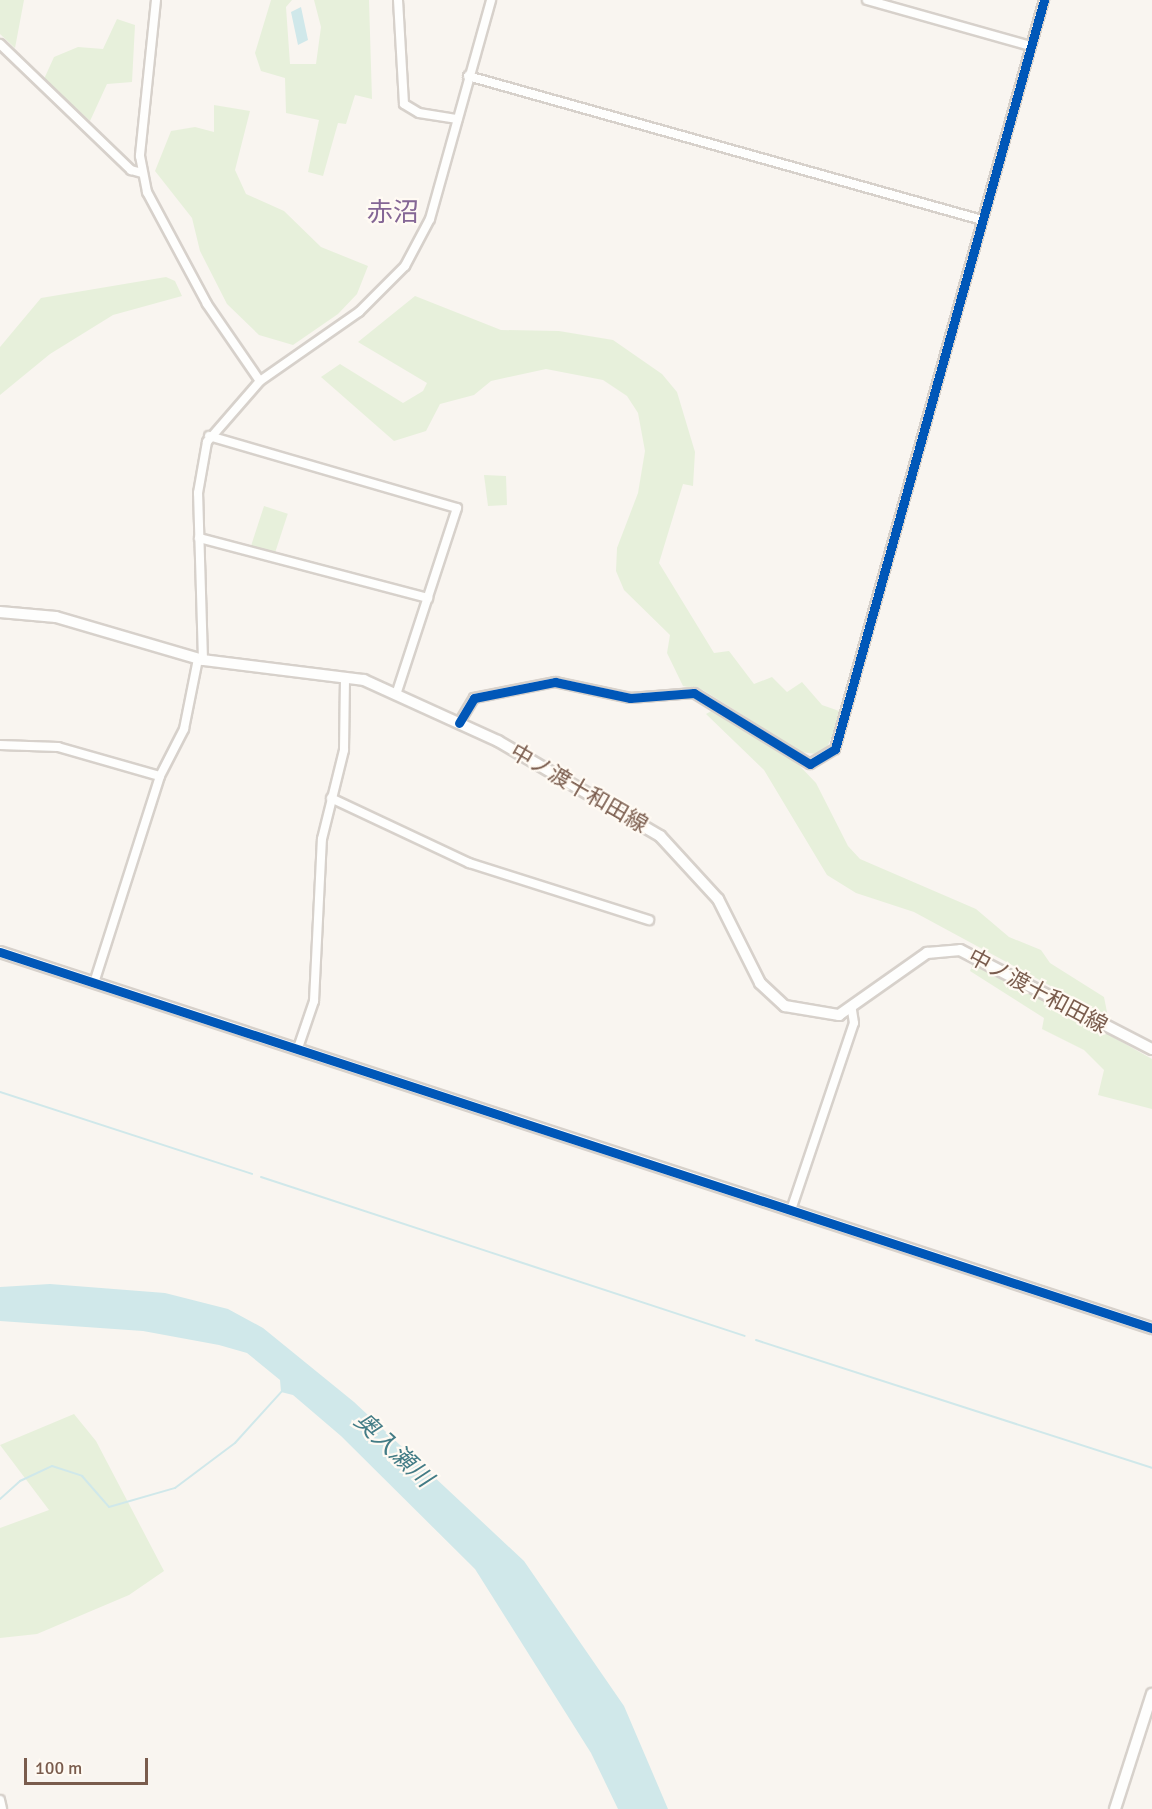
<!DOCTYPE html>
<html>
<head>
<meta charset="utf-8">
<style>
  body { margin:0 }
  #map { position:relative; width:1152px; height:1809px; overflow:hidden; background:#f9f5f0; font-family:Signika,"Noto Sans JP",sans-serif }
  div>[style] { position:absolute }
  .green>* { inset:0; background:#e7f0db; transform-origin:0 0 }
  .water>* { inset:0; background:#d0e8ea }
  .stream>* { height:2px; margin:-1px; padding:0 1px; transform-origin:1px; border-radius:1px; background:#d0e8ea }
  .roads { filter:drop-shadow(2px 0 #d7d1cb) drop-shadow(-2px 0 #d7d1cb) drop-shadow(0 2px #d7d1cb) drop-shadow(0 -2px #d7d1cb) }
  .street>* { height:8px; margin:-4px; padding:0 4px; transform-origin:4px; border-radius:4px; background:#fefefd }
  .secondary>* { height:10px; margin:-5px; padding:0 5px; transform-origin:5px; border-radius:5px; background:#fefefd }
  .cycleway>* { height:9px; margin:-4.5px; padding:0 4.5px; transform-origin:4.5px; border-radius:4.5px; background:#0057b8 }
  span { translate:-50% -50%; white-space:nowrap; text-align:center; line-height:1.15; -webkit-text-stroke:4.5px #fffaf3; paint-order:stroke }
  .street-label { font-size:22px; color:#7a5c4d }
  .water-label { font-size:24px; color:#437c86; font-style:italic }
  .quarter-label { font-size:26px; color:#846695 }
  .scale { position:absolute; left:24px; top:1758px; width:124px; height:27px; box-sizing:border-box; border:3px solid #7a5c4d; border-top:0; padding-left:8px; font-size:18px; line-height:21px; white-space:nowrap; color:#7a5c4d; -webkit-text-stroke:4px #fffaf3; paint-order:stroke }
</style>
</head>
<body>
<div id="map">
  <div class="green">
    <i style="clip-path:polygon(0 0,24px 0,15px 48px,0 34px)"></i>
    <i style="clip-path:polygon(271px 0,292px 0,286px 7px,290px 64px,316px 64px,321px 27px,314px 0,369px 0,372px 99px,355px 95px,346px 124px,338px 123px,323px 176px,308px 172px,319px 120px,286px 113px,285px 78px,261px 71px,255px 53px)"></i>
    <i style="clip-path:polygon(117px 19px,135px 25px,132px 82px,107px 84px,90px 121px,44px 79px,54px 57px,78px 47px,103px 49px)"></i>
    <i style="clip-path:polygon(214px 105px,250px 111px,235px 170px,246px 194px,284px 211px,321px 247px,368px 266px,357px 294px,338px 314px,293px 345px,259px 335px,227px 304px,200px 251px,192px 218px,155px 171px,171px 131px,195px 127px,214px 132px)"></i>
    <i style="clip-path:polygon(166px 277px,175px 281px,182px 296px,113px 315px,50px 354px,0 395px,0 347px,41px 298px)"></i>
    <i style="clip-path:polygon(415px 296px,501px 330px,559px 331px,613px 340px,662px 374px,677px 392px,695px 452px,693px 486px,683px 484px,659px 563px,714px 653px,729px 651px,754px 684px,772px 677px,787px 692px,802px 682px,822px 705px,842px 712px,824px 755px,801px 752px,703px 690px,683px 686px,667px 653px,670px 635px,624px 590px,616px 571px,617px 548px,638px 493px,645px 451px,638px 413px,627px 396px,603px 380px,546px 369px,491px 381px,474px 395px,440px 404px,426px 431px,394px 441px,321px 377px,340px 364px,403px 403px,423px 391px,427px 383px,358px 342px)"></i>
    <i style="clip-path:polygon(484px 475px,506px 476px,507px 505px,488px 506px)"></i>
    <i style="left:264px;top:506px;width:25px;height:43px;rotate:18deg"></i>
    <i style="clip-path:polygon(713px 710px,796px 762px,816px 783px,848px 846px,860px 859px,976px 909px,1009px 937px,1041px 950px,1050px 963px,1104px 997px,1108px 1017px,914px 912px,856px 893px,827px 875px,764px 770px,706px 714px)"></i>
    <i style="clip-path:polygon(975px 959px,1152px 1059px,1152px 1109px,1098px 1095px,1104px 1070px,1084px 1050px,1042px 1029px,1044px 1018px,970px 971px)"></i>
    <i style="clip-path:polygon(74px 1414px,96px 1441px,164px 1571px,129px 1595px,37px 1634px,0 1638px,0 1528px,49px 1510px,0 1445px)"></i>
  </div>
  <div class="water">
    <i style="clip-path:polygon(301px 7px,308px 40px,298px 45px,291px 12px)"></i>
    <i style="clip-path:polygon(50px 1284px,165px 1293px,228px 1309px,263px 1328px,354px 1402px,524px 1561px,624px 1706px,668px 1809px,618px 1809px,591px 1753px,475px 1569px,341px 1436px,293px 1395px,281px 1392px,280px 1380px,247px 1353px,219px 1345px,143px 1331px,0 1321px,0 1287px)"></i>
  </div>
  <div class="stream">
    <i style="left:0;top:1092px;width:265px;rotate:18deg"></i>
    <i style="left:261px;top:1177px;width:509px;rotate:18.19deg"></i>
    <i style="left:756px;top:1340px;width:416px;rotate:17.9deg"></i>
    <i style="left:0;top:1499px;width:27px;rotate:-42deg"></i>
    <i style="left:20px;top:1481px;width:35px;rotate:-25deg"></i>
    <i style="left:52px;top:1466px;width:32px;rotate:18deg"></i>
    <i style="left:82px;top:1476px;width:41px;rotate:48.9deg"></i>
    <i style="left:109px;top:1507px;width:69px;rotate:-16.1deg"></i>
    <i style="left:175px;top:1488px;width:75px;rotate:-36.9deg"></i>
    <i style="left:235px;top:1443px;width:72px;rotate:-47.8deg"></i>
  </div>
  <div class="roads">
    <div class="street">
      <i style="left:156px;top:0;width:157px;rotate:95.9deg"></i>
      <i style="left:140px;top:156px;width:37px;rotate:79deg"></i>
      <i style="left:147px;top:192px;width:127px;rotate:61.8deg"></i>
      <i style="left:207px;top:304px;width:93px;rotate:55.5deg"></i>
      <i style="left:398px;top:0;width:104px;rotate:86.7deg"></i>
      <i style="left:404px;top:104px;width:17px;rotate:31deg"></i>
      <i style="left:419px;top:113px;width:39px;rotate:9deg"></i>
      <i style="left:867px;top:0;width:170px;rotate:15.7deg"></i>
      <i style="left:0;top:44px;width:182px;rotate:43.9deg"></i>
      <i style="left:131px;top:170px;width:11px;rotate:15deg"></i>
      <i style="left:468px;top:76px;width:534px;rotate:15.65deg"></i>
      <i style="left:209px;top:436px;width:258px;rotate:16.2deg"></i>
      <i style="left:457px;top:508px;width:194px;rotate:108.1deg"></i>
      <i style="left:199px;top:538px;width:237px;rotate:14.7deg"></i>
      <i style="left:203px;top:660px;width:167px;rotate:-91.7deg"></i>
      <i style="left:198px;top:493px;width:52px;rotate:-80deg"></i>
      <i style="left:207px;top:442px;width:81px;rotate:-49deg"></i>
      <i style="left:260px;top:381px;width:121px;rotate:-34.9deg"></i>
      <i style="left:359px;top:312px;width:65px;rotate:-45deg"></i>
      <i style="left:405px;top:266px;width:53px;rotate:-62deg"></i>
      <i style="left:430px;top:219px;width:227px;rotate:-74.4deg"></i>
      <i style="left:459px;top:723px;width:29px;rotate:-59deg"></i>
      <i style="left:474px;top:698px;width:83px;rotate:-11.2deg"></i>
      <i style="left:555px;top:682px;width:77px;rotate:12deg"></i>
      <i style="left:630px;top:698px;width:64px;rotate:-4.5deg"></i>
      <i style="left:694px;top:693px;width:136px;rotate:31.5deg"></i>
      <i style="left:810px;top:764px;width:29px;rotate:-31deg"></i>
      <i style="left:835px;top:749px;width:778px;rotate:-74.41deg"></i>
      <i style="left:0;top:745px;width:58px;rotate:2deg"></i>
      <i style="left:58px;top:747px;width:106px;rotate:15.9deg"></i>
      <i style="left:331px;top:798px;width:153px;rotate:25.2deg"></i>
      <i style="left:469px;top:863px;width:189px;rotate:17.6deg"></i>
      <i style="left:94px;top:983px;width:217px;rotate:-72.3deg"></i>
      <i style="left:160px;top:776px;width:53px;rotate:-62.9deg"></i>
      <i style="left:184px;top:729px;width:71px;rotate:-78.7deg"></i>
      <i style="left:298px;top:1048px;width:50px;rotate:-71.2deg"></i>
      <i style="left:314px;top:1001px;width:162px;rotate:-87.2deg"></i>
      <i style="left:322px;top:839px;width:92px;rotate:-76.1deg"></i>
      <i style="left:344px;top:750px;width:73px;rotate:-89.2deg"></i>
      <i style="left:791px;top:1210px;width:197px;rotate:-71.4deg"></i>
      <i style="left:854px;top:1023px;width:13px;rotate:-99deg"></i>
      <i style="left:0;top:1800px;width:9px;rotate:77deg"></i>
    </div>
    <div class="secondary">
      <i style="left:0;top:612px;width:56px;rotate:5.1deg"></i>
      <i style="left:56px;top:617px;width:153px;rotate:16.3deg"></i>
      <i style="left:203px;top:660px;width:162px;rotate:7.1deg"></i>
      <i style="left:364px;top:680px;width:147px;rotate:24.5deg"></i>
      <i style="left:498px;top:741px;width:188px;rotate:30.4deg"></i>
      <i style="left:660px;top:836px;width:86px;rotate:47.4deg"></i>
      <i style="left:718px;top:899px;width:94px;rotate:63.4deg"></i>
      <i style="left:760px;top:983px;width:34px;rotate:43deg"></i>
      <i style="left:785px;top:1006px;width:55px;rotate:9.5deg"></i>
      <i style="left:839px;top:1015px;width:108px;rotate:-35.2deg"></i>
      <i style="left:927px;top:953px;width:33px;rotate:-5deg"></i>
      <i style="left:960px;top:950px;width:216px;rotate:27.3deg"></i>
      <i style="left:0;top:952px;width:1212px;rotate:18.08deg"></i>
      <i style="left:1115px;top:1809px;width:121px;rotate:-72.2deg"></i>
    </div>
  </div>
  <div class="cycleway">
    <i style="left:459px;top:723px;width:29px;rotate:-59deg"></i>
    <i style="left:474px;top:698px;width:83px;rotate:-11.2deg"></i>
    <i style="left:555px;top:682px;width:77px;rotate:12deg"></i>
    <i style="left:630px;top:698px;width:64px;rotate:-4.5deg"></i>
    <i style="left:694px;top:693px;width:136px;rotate:31.5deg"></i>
    <i style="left:810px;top:764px;width:29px;rotate:-31deg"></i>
    <i style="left:835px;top:749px;width:778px;rotate:-74.41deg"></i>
    <i style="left:0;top:952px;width:1212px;rotate:18.08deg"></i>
  </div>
  <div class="street-label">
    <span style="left:579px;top:788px;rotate:30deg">中ノ渡十和田線</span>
    <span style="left:1038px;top:991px;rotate:28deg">中ノ渡十和田線</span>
  </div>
  <div class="water-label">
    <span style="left:393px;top:1450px;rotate:43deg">奥入瀬川</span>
  </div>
  <div class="quarter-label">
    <span style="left:393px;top:214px">赤沼</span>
  </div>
  <div class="scale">100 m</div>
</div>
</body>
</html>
